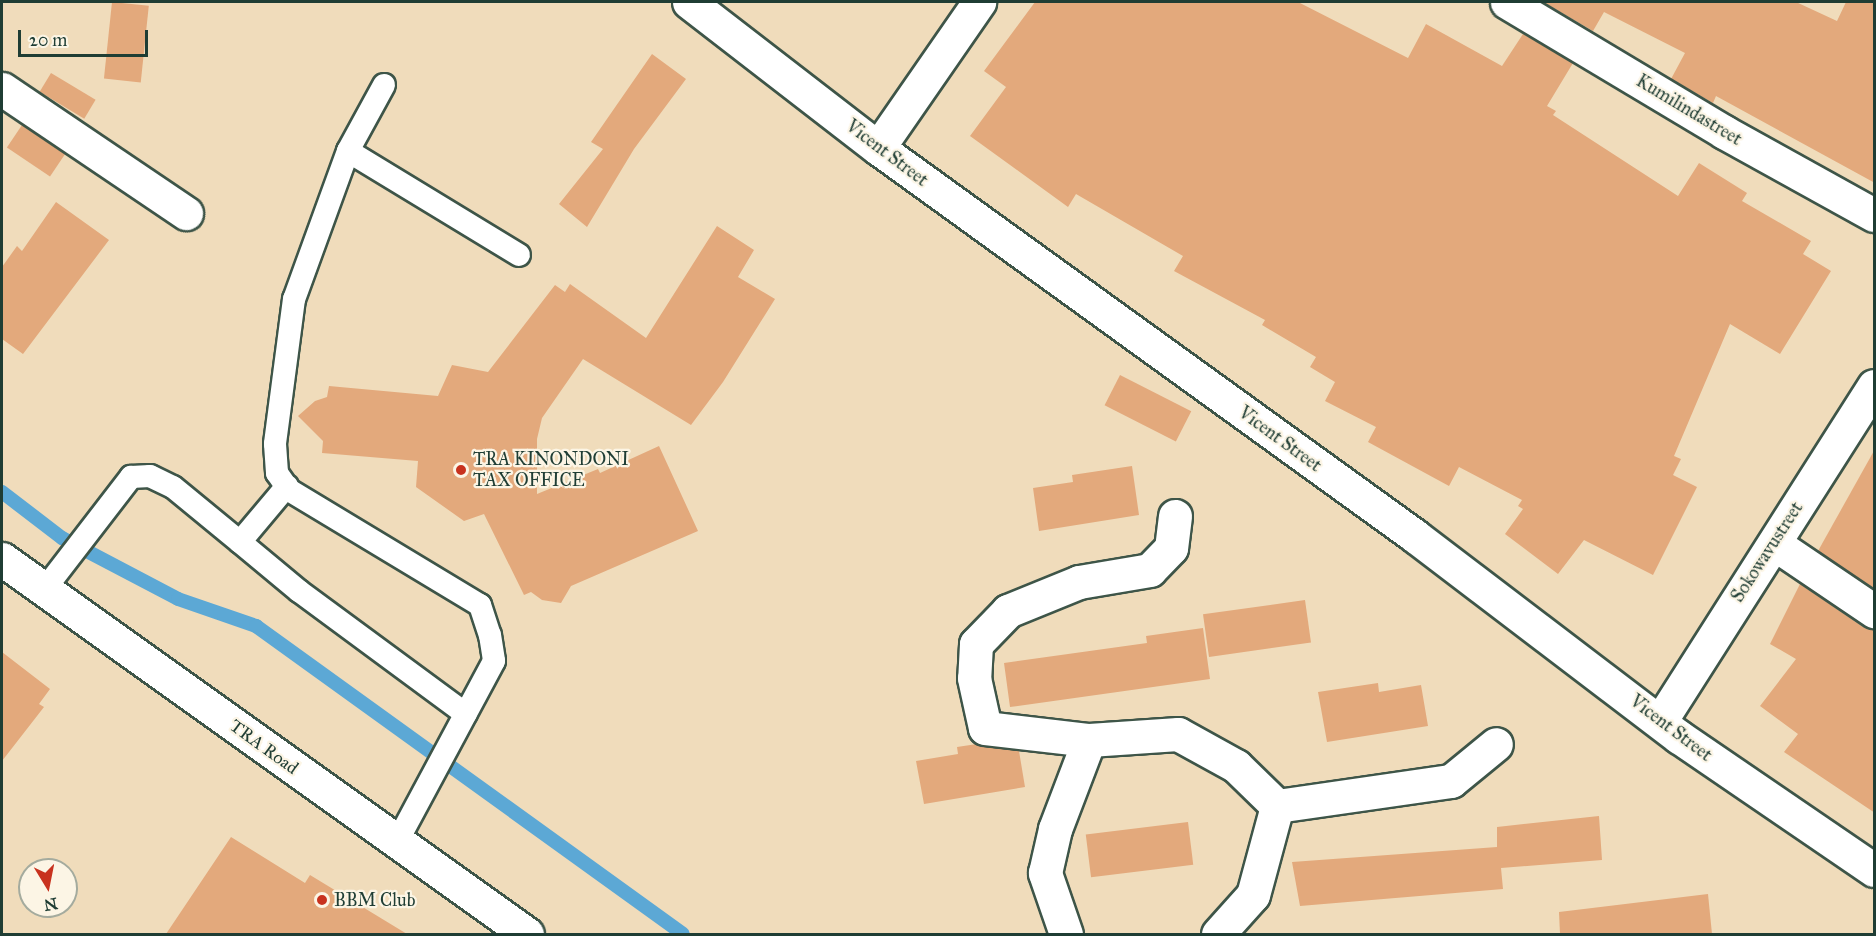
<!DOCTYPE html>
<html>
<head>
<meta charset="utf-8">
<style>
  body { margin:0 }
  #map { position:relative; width:1876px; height:936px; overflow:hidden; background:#f0dcbb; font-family:"IM FELL Great Primer",serif }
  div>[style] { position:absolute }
  .stream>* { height:14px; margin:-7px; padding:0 7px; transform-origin:7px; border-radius:7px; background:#5ca8d5 }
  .building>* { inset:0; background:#e3a97c; transform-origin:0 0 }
  .roads { filter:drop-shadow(2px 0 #3e5548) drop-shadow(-2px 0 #3e5548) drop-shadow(0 2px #3e5548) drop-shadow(0 -2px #3e5548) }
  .lane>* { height:22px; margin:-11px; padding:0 11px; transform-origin:11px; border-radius:11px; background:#fff }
  .street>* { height:33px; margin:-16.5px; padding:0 16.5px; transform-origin:16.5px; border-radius:16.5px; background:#fff }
  .secondary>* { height:33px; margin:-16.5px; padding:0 16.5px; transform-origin:16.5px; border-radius:16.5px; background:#fff }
  .dots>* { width:16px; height:16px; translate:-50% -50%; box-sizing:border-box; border:3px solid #fcf5e5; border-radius:50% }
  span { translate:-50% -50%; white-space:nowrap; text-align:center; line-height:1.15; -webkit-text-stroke:4.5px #fcf5e5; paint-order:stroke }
  .street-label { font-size:18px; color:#1f3d34 }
  .poi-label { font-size:18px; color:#1f3d34 }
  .left { translate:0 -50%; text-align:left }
  .frame { position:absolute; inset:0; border:3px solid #1f3d34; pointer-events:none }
  .north { position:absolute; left:18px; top:858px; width:60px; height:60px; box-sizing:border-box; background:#fcf5e5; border:2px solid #a4ab9e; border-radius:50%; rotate:170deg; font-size:16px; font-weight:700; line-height:24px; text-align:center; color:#1f3d34 }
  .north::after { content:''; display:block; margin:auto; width:21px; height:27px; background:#c8321e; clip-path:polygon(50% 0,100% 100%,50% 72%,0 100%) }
  .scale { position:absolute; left:18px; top:30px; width:130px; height:27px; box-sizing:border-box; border:3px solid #1f3d34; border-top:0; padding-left:8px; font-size:18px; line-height:21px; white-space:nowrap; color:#1f3d34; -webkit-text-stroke:4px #fcf5e5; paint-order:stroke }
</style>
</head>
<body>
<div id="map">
  <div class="stream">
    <i style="left:2px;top:492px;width:76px;rotate:37.5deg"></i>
    <i style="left:62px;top:538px;width:131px;rotate:27.7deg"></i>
    <i style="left:178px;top:599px;width:83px;rotate:19.1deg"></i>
    <i style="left:256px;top:626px;width:526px;rotate:35.8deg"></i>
  </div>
  <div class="building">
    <i style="left:112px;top:2px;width:37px;height:77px;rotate:6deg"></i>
    <i style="clip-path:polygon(1035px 2px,1298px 2px,1408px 58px,1426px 24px,1502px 66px,1523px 34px,1573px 63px,1547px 106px,1556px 111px,1553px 115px,1678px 196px,1699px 163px,1747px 193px,1742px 201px,1811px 241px,1803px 254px,1831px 271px,1780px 354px,1730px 324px,1674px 456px,1681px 459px,1673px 475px,1697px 487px,1653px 575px,1584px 540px,1558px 574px,1505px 534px,1523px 509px,1518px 506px,1522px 500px,1459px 467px,1449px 486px,1368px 442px,1376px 427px,1325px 401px,1335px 382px,1310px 367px,1316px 357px,1262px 325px,1265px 320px,1174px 271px,1183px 256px,1076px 194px,1068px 207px,970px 136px,1006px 87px,984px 71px)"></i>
    <i style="clip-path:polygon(1543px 2px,1796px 2px,1837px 21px,1846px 2px,1875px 2px,1875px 183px,1716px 96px,1713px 103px,1671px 79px,1685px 53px,1604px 12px,1593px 31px)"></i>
    <i style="clip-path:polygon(652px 54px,686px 79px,634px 149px,587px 227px,559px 204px,603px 149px,591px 142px)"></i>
    <i style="left:51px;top:73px;width:52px;height:22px;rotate:31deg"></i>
    <i style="left:22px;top:125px;width:52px;height:27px;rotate:34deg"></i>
    <i style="clip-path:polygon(56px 202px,109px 240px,23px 354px,2px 339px,2px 267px,17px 246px,22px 251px)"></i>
    <i style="clip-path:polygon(717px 226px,754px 250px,738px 277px,775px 299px,723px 382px,691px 425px,583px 359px,542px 418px,537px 439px,537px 494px,598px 469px,600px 473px,659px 446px,698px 531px,571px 586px,561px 603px,542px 600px,531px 592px,524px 595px,484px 514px,464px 521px,416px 487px,418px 461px,322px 453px,323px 441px,298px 416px,315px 401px,327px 397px,329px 386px,438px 396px,452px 365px,488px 372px,555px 285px,565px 292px,570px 284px,646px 338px)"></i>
    <i style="left:1120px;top:375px;width:80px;height:34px;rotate:27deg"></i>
    <i style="clip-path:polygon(1875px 449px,1875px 589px,1818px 551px)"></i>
    <i style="clip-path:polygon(1132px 466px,1139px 515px,1039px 531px,1033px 488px,1073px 482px,1072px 475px)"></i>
    <i style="clip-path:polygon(1800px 584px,1863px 627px,1875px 629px,1875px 813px,1784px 752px,1798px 734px,1760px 706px,1796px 659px,1770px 644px)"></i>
    <i style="left:1305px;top:600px;width:43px;height:103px;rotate:82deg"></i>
    <i style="clip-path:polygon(1203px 628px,1210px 679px,1010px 707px,1004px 663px,1147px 643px,1146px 636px)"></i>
    <i style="clip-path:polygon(2px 652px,50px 689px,39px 704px,44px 707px,2px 761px)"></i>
    <i style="clip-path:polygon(1378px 683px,1379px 692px,1421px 685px,1428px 726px,1327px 742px,1318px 692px)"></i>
    <i style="clip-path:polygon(977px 744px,1019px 751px,1025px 787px,924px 804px,916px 761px,958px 754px,957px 747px)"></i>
    <i style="clip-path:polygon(1599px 816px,1602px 860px,1501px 868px,1503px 889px,1300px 906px,1292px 862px,1497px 847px,1497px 827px)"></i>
    <i style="left:1188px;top:822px;width:43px;height:103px;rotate:83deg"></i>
    <i style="clip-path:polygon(231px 837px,305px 883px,310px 875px,407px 934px,166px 934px)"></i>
    <i style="clip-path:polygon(1708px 894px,1712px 934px,1560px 934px,1559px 912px)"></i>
  </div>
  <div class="roads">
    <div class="lane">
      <i style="left:384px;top:85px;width:75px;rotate:118.6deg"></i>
      <i style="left:348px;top:151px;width:158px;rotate:110deg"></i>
      <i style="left:294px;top:299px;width:146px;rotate:97.5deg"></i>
      <i style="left:275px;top:444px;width:29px;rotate:86deg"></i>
      <i style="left:277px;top:473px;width:21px;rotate:55deg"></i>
      <i style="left:289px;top:490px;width:223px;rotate:31.1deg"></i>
      <i style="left:480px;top:605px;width:32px;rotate:72deg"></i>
      <i style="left:490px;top:635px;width:26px;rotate:81deg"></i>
      <i style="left:494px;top:661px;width:205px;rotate:118.2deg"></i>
      <i style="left:348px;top:151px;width:200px;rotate:31.3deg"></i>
      <i style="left:287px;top:486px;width:73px;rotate:130deg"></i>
      <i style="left:240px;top:542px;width:77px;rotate:39.7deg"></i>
      <i style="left:299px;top:591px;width:207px;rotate:36.4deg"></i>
      <i style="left:44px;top:590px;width:143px;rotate:-52.4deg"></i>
      <i style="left:131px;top:477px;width:19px;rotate:-3deg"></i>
      <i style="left:150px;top:476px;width:25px;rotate:26deg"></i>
      <i style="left:173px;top:487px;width:87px;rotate:39.4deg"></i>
    </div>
    <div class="street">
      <i style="left:1507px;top:2px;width:253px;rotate:30.9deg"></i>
      <i style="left:1724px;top:132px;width:171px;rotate:29deg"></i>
      <i style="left:2px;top:89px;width:222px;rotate:34deg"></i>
      <i style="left:878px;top:148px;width:178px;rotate:-55.3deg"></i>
      <i style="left:1175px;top:516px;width:32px;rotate:97deg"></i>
      <i style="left:1171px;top:548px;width:30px;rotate:134deg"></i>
      <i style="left:1150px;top:570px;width:72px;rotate:170.4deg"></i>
      <i style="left:1079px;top:582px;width:77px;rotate:157.8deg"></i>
      <i style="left:1008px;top:611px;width:46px;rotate:134.1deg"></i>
      <i style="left:976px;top:644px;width:34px;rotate:93deg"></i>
      <i style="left:974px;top:678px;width:51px;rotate:77.6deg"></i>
      <i style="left:985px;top:728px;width:105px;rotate:6.6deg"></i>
      <i style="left:1089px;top:740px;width:89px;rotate:-3.9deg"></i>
      <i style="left:1178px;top:734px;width:66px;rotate:28.9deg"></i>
      <i style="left:1236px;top:766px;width:57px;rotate:44.3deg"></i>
      <i style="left:1775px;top:544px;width:120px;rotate:34.1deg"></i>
      <i style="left:1661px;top:720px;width:396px;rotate:-57.5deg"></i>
      <i style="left:1066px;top:934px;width:65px;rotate:-109deg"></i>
      <i style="left:1045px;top:873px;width:45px;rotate:-77.2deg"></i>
      <i style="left:1055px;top:829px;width:95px;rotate:-69.1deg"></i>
      <i style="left:1218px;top:934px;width:52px;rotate:-48.1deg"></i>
      <i style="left:1253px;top:895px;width:92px;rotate:-74.9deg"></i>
      <i style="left:1277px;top:806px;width:176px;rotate:-8.2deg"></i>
      <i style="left:1451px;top:781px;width:58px;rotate:-39.4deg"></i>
    </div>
    <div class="secondary">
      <i style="left:689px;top:2px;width:239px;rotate:37.7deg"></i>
      <i style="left:878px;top:148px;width:663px;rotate:35.85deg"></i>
      <i style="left:1415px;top:536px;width:332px;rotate:37.3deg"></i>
      <i style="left:1679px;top:737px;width:236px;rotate:34.3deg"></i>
      <i style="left:2px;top:559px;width:645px;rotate:35.54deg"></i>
    </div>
  </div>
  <div class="dots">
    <i style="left:461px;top:470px;background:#c8321e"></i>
    <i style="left:322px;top:900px;background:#c8321e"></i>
  </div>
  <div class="street-label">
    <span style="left:1689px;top:110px;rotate:31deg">Kumilindastreet</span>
    <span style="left:887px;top:153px;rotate:37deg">Vicent Street</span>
    <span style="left:1280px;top:439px;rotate:36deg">Vicent Street</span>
    <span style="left:1767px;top:552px;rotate:-57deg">Sokowavustreet</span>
    <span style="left:1671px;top:728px;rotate:37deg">Vicent Street</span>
    <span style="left:264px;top:747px;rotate:36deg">TRA Road</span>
  </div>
  <div class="poi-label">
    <span class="left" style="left:473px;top:470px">TRA KINONDONI<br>TAX OFFICE</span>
    <span class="left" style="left:334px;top:900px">BBM Club</span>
  </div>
  <div class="frame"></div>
  <div class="north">N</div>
  <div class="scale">20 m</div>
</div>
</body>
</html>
